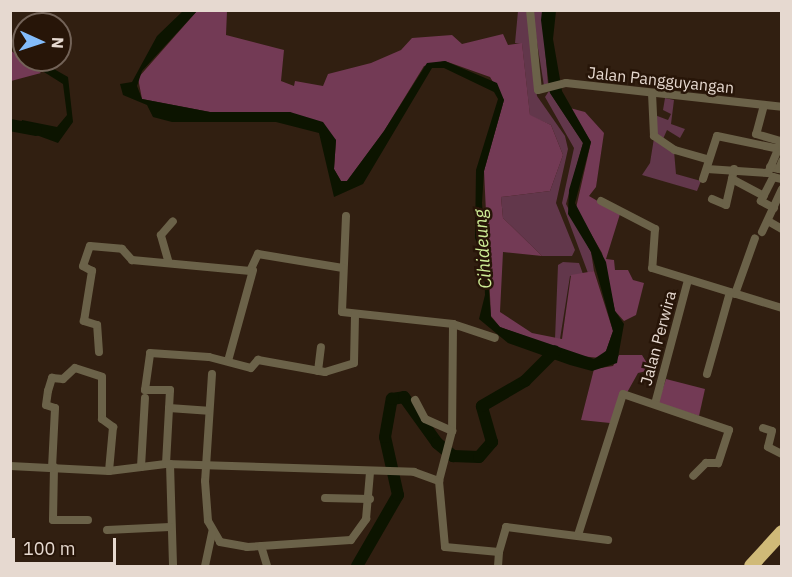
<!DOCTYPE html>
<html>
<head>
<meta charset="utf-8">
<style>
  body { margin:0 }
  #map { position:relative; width:792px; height:577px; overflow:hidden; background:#311f11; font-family:"IBM Plex Sans",sans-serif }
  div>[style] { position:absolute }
  .green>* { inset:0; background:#62374b }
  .forest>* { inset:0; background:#733a55 }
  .water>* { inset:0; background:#0c1400 }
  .river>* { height:12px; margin:-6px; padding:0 6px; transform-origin:6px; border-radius:6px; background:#0c1400 }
  .street>* { height:8px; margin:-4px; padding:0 4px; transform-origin:4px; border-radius:4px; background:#6b6249 }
  .highway>* { height:14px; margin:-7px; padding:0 7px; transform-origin:7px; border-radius:7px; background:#d0ba78 }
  span { translate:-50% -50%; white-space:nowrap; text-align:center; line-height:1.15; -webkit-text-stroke:5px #271508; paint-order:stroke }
  .street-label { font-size:16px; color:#e6d9d0 }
  .water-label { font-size:18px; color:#cfee96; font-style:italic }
  .frame { position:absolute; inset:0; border:12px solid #e6d9d0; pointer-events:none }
  .north { position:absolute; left:12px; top:12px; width:60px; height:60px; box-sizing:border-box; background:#271508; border:2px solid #736358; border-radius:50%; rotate:93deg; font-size:16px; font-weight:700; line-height:24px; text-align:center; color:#e6d9d0 }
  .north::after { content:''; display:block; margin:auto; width:21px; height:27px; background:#83bcfb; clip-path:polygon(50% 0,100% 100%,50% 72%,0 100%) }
  .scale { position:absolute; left:12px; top:538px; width:104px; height:27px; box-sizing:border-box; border:3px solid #e6d9d0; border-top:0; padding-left:8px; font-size:18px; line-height:21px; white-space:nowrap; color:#e6d9d0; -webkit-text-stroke:4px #271508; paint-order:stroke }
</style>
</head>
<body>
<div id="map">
  <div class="green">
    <i style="clip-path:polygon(518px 11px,527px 11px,537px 96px,565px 136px,568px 149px,556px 203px,575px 250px,572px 256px,542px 256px,503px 218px,501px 197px,550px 191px,563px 155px,551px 125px,530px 116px,522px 44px,515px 43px)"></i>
    <i style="clip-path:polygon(532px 11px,542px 11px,548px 84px,544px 86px)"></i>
    <i style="clip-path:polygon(549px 91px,583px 143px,566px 204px,591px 252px,594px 271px,588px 273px,562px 203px,574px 148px,545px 97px)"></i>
    <i style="clip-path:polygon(665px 98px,674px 100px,671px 124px,685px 129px,680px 138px,667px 130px,663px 139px,655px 136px,652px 114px,668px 120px,671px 114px,663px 110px)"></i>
    <i style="clip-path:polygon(654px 138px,674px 151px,676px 174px,701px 181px,697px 191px,642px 175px,650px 163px)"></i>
    <i style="clip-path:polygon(563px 262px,579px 263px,583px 274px,570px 276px,560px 339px,555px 339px,558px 265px)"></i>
  </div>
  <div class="forest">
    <i style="clip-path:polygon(197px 11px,227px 11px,226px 35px,284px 50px,281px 81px,294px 86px,295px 81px,323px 86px,328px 74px,371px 63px,401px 50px,412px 38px,452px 35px,462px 44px,503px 34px,508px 45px,522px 43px,530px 115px,551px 125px,563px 155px,550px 191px,501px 197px,503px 218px,542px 256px,503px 252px,500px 312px,532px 333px,562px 339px,571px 275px,594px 271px,613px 331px,606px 351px,600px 358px,580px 356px,500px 327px,491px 316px,484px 171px,504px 100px,490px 77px,445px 61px,424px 66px,384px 131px,347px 181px,341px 181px,334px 169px,336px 140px,290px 112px,210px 112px,142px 99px,138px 78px)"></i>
    <i style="clip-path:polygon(10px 50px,30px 64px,41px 73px,11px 81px)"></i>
    <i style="clip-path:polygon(570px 108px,585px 112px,604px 133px,596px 187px,589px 196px,620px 214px,606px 259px,614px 260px,615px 270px,628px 270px,633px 280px,644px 283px,636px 315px,624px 321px,615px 311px,602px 253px,576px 208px,591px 142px)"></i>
    <i style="clip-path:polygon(619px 355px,642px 355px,651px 370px,638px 373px,610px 423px,581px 420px,594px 369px,613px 366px)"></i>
    <i style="clip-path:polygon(666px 379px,705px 389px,699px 416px,658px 403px)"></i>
  </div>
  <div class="water">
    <i style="clip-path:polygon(183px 11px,197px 11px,142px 71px,137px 86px,142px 99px,210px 112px,290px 112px,323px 122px,336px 140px,334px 169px,341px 181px,347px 181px,384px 131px,427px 63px,445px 61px,497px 83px,504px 100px,484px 171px,482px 203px,491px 317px,500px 327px,594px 359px,606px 351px,613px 331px,591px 252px,568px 214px,569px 190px,583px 143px,550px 93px,541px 20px,542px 11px,556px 11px,553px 39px,562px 91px,591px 142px,575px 203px,606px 262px,615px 311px,624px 324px,617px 363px,592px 371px,570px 365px,508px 343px,479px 319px,485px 295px,484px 263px,475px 238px,476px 170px,498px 99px,494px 92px,444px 68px,432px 68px,363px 184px,334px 197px,319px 133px,276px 122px,172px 122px,153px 117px,147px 105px,123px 95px,120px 84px,132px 82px,157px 36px)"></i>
    <i style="clip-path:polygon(25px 60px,38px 60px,68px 77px,73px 122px,58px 143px,20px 129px,22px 120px,57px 127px,67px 115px,63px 84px)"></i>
  </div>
  <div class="river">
    <i style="left:10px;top:125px;width:26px;rotate:11deg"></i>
    <i style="left:357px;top:566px;width:82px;rotate:-60deg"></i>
    <i style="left:398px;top:495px;width:59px;rotate:-102.6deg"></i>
    <i style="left:385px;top:437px;width:39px;rotate:-80deg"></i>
    <i style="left:392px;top:399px;width:12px;rotate:-9deg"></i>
    <i style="left:404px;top:397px;width:57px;rotate:54.3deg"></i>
    <i style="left:437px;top:443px;width:21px;rotate:39deg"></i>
    <i style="left:453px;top:456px;width:26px;rotate:2deg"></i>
    <i style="left:479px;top:457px;width:20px;rotate:-49deg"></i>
    <i style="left:492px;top:442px;width:37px;rotate:-106deg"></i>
    <i style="left:482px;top:406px;width:50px;rotate:-30.2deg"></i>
    <i style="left:525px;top:381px;width:42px;rotate:-45deg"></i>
  </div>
  <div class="street">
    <i style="left:530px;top:10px;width:80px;rotate:84.3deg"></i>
    <i style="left:538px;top:90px;width:29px;rotate:-14deg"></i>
    <i style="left:566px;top:83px;width:217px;rotate:6.3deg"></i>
    <i style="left:652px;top:93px;width:43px;rotate:87.3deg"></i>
    <i style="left:654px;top:136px;width:25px;rotate:34deg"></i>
    <i style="left:675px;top:150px;width:35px;rotate:16deg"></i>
    <i style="left:764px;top:105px;width:30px;rotate:105deg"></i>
    <i style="left:756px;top:134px;width:22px;rotate:16deg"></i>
    <i style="left:770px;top:167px;width:9px;rotate:13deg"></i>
    <i style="left:779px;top:169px;width:9px;rotate:-69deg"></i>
    <i style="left:707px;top:169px;width:61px;rotate:3.8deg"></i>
    <i style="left:768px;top:173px;width:36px;rotate:-67deg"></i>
    <i style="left:734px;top:169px;width:10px;rotate:101deg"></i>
    <i style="left:732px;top:179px;width:36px;rotate:28deg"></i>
    <i style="left:703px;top:179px;width:45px;rotate:-72deg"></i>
    <i style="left:717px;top:136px;width:59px;rotate:11.7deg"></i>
    <i style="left:712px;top:199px;width:15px;rotate:23deg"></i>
    <i style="left:726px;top:205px;width:27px;rotate:-77deg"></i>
    <i style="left:601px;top:201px;width:61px;rotate:27.4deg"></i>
    <i style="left:655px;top:229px;width:39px;rotate:94deg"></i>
    <i style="left:652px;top:268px;width:136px;rotate:17.1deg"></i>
    <i style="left:774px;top:208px;width:15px;rotate:-152deg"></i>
    <i style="left:761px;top:201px;width:27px;rotate:-63deg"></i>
    <i style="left:773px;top:177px;width:9px;rotate:13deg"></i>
    <i style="left:346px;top:216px;width:96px;rotate:92.4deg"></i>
    <i style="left:342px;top:312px;width:112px;rotate:6.2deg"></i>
    <i style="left:453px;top:324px;width:107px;rotate:90.5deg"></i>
    <i style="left:452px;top:431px;width:52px;rotate:104.6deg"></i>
    <i style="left:768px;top:221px;width:16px;rotate:30deg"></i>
    <i style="left:762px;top:232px;width:47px;rotate:-65.1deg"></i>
    <i style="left:168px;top:260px;width:26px;rotate:-106deg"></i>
    <i style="left:161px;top:235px;width:18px;rotate:-49deg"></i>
    <i style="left:735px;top:294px;width:59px;rotate:-70.3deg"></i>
    <i style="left:453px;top:324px;width:44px;rotate:18.4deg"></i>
    <i style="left:99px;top:352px;width:27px;rotate:-94deg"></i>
    <i style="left:97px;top:325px;width:14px;rotate:-163deg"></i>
    <i style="left:84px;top:321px;width:51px;rotate:-80.9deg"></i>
    <i style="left:92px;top:271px;width:10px;rotate:-151deg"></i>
    <i style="left:83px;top:266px;width:21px;rotate:-71deg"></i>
    <i style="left:90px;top:246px;width:32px;rotate:5deg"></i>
    <i style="left:122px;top:249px;width:15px;rotate:48deg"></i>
    <i style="left:132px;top:260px;width:119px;rotate:5.3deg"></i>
    <i style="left:250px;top:271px;width:19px;rotate:-65deg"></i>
    <i style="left:258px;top:254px;width:86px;rotate:9.4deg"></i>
    <i style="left:228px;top:361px;width:94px;rotate:-74.6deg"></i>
    <i style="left:318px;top:371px;width:24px;rotate:-83deg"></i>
    <i style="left:212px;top:374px;width:107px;rotate:93.7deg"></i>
    <i style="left:205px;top:481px;width:40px;rotate:85.7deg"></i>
    <i style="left:208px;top:521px;width:24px;rotate:60deg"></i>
    <i style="left:220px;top:542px;width:27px;rotate:10deg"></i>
    <i style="left:247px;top:547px;width:104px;rotate:-3.9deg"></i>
    <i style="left:351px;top:540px;width:26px;rotate:-54deg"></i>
    <i style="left:366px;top:519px;width:47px;rotate:-85.1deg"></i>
    <i style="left:707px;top:374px;width:85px;rotate:-74.3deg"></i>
    <i style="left:415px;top:400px;width:21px;rotate:62deg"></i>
    <i style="left:425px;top:419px;width:30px;rotate:24deg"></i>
    <i style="left:655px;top:404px;width:128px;rotate:-75.1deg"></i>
    <i style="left:169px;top:408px;width:39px;rotate:4deg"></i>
    <i style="left:763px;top:428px;width:9px;rotate:18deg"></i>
    <i style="left:772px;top:431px;width:16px;rotate:104deg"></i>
    <i style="left:768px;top:447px;width:16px;rotate:27deg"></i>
    <i style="left:166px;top:464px;width:74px;rotate:-86.9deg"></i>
    <i style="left:170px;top:390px;width:25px;rotate:180deg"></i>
    <i style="left:145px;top:390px;width:37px;rotate:-82deg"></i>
    <i style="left:150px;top:353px;width:59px;rotate:3.9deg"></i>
    <i style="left:209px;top:357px;width:43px;rotate:14.7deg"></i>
    <i style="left:251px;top:368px;width:11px;rotate:-49deg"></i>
    <i style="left:258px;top:360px;width:68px;rotate:10.2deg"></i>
    <i style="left:325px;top:372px;width:30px;rotate:-17deg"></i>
    <i style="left:354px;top:363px;width:49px;rotate:-88.8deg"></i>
    <i style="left:170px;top:464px;width:102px;rotate:88.3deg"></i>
    <i style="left:10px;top:466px;width:99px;rotate:2.9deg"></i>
    <i style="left:109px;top:471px;width:57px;rotate:-7deg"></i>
    <i style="left:166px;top:464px;width:248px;rotate:1.8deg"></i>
    <i style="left:414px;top:472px;width:27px;rotate:20deg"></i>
    <i style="left:439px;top:481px;width:66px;rotate:84.8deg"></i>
    <i style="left:445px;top:547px;width:54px;rotate:5.3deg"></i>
    <i style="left:499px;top:552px;width:14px;rotate:94deg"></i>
    <i style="left:54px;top:467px;width:53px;rotate:91.1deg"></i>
    <i style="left:53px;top:520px;width:35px"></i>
    <i style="left:141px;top:467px;width:69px;rotate:-86.7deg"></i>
    <i style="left:52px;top:468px;width:60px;rotate:-87.1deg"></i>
    <i style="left:55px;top:408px;width:9px;rotate:-162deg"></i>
    <i style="left:46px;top:405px;width:14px;rotate:-82deg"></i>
    <i style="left:48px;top:391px;width:14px;rotate:-73deg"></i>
    <i style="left:52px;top:378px;width:11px;rotate:5deg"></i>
    <i style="left:63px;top:379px;width:16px;rotate:-43deg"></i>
    <i style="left:75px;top:368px;width:28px;rotate:18deg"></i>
    <i style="left:102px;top:377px;width:42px;rotate:90deg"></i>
    <i style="left:102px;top:419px;width:14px;rotate:36deg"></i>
    <i style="left:113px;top:427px;width:44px;rotate:95.2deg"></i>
    <i style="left:325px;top:498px;width:45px;rotate:1.3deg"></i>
    <i style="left:107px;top:530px;width:63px;rotate:-2.7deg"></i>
    <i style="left:578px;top:535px;width:148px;rotate:-72.3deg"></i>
    <i style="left:623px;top:394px;width:112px;rotate:18.8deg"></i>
    <i style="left:729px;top:430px;width:35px;rotate:108deg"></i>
    <i style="left:718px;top:463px;width:12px;rotate:180deg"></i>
    <i style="left:706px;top:463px;width:18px;rotate:135deg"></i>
    <i style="left:261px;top:546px;width:21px;rotate:73deg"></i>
    <i style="left:499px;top:552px;width:26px;rotate:-74deg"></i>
    <i style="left:506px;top:527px;width:103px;rotate:7.3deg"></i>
    <i style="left:205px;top:566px;width:35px;rotate:-78deg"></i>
  </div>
  <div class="highway">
    <i style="left:751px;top:566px;width:46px;rotate:-47.6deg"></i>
  </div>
  <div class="street-label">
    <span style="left:661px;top:80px;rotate:6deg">Jalan Pangguyangan</span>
    <span style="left:658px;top:338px;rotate:-75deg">Jalan Perwira</span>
  </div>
  <div class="water-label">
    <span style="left:483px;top:249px;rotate:-94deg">Cihideung</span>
  </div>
  <div class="frame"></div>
  <div class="north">N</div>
  <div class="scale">100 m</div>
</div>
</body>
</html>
